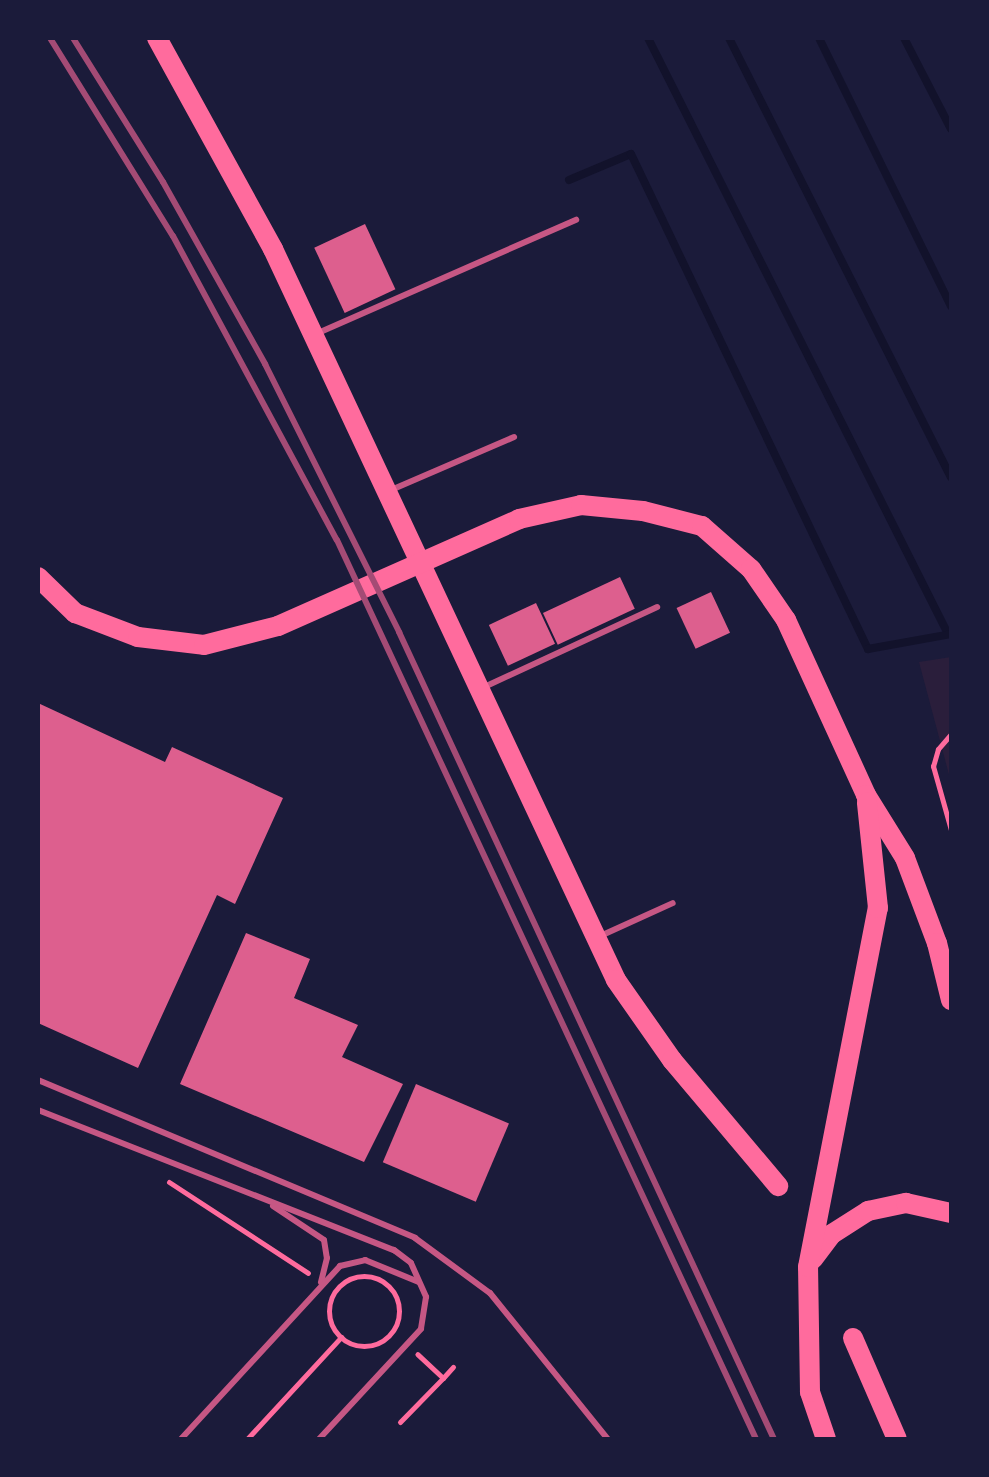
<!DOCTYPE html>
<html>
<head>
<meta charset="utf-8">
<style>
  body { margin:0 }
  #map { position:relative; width:989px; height:1477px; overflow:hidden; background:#1b1b3a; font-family:"Work Sans",sans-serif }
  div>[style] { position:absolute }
  .green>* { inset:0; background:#2a1e3b }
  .stream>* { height:8px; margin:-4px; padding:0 4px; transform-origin:4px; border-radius:4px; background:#12122b }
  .building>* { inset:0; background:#dd5f8e; transform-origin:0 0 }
  .path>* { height:5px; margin:-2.5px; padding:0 2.5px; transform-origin:2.5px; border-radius:2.5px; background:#ff6b9d }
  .path>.ring { margin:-2.5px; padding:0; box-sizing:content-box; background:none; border:5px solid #ff6b9d; border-radius:50% }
  .service>* { height:6px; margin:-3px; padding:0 3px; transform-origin:3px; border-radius:3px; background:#c65784 }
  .primary>* { height:20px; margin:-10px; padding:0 10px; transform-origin:10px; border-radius:10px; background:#ff6b9d }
  .rail>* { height:6px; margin:-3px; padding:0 3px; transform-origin:3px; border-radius:3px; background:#a44b75 }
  span { translate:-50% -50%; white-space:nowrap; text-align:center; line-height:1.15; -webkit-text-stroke:6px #1b1b3a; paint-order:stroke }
  .frame { position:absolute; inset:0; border:40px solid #1b1b3a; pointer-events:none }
</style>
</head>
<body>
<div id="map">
  <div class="green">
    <i style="clip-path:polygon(951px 657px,951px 782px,919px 662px)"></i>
  </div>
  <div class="stream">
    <i style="left:648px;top:38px;width:667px;rotate:63.28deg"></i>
    <i style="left:729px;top:38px;width:492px;rotate:63.2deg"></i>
    <i style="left:819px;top:38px;width:299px;rotate:63.8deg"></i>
    <i style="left:904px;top:38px;width:102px;rotate:62.7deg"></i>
    <i style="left:569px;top:180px;width:67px;rotate:-22.8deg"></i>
    <i style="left:631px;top:154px;width:549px;rotate:64.42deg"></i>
    <i style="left:868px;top:649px;width:84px;rotate:-10.2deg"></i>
  </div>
  <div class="building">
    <i style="left:365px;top:224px;width:72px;height:56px;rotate:65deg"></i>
    <i style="left:620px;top:577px;width:35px;height:85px;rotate:65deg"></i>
    <i style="left:711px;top:592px;width:45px;height:38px;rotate:65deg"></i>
    <i style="left:536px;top:603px;width:45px;height:52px;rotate:65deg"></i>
    <i style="clip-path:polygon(38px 703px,165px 762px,172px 747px,283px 798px,235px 904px,217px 895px,138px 1068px,38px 1023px)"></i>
    <i style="clip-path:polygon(246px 933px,310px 959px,294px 998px,358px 1025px,342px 1057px,403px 1084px,364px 1162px,180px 1084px)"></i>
    <i style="left:416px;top:1084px;width:101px;height:85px;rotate:23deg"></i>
  </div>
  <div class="path">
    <i style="left:951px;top:734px;width:20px;rotate:131deg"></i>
    <i style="left:938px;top:749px;width:18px;rotate:106deg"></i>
    <i style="left:933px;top:766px;width:66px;rotate:74.3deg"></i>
    <i style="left:169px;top:1182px;width:166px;rotate:33.2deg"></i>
    <i class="ring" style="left:329px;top:1276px;width:65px;height:65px"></i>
    <i style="left:443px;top:1378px;width:15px;rotate:-48deg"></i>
    <i style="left:400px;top:1422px;width:62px;rotate:-45.7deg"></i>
    <i style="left:443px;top:1378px;width:35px;rotate:-137deg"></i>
    <i style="left:247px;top:1439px;width:139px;rotate:-47.3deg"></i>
  </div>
  <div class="service">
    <i style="left:318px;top:333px;width:282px;rotate:-23.7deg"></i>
    <i style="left:391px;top:490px;width:134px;rotate:-23.3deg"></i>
    <i style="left:482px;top:688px;width:193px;rotate:-24.8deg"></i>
    <i style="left:598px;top:937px;width:82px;rotate:-24.4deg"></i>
    <i style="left:38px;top:1080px;width:409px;rotate:22.7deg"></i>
    <i style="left:415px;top:1238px;width:93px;rotate:36.3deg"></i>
    <i style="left:490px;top:1293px;width:188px;rotate:51.1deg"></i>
    <i style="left:38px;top:1110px;width:383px;rotate:21.5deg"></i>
    <i style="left:394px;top:1250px;width:21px;rotate:37deg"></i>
    <i style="left:411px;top:1263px;width:37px;rotate:66deg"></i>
    <i style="left:426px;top:1297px;width:32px;rotate:99deg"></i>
    <i style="left:421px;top:1329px;width:150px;rotate:132.8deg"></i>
    <i style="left:273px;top:1206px;width:61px;rotate:33.7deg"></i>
    <i style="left:324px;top:1240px;width:18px;rotate:81deg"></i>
    <i style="left:327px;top:1258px;width:25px;rotate:104deg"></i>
    <i style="left:181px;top:1439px;width:235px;rotate:-47.4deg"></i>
    <i style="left:340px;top:1266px;width:26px;rotate:-13deg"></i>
    <i style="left:365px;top:1260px;width:58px;rotate:22.2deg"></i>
  </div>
  <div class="primary">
    <i style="left:157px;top:38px;width:241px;rotate:61.2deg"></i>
    <i style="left:273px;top:249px;width:807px;rotate:64.86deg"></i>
    <i style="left:616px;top:980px;width:98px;rotate:55deg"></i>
    <i style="left:672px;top:1060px;width:165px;rotate:49.9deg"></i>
    <i style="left:38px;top:577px;width:52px;rotate:44.2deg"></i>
    <i style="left:75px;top:613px;width:67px;rotate:20.9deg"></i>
    <i style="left:138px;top:637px;width:66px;rotate:6.9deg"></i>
    <i style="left:204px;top:645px;width:76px;rotate:-14.4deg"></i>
    <i style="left:278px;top:626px;width:264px;rotate:-23.9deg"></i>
    <i style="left:519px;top:519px;width:64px;rotate:-12.7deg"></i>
    <i style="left:581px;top:505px;width:62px;rotate:5.5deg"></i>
    <i style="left:643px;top:511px;width:61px;rotate:14.3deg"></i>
    <i style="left:702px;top:526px;width:65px;rotate:41.3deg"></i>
    <i style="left:751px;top:569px;width:62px;rotate:55.5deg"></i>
    <i style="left:786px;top:620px;width:192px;rotate:65.4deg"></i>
    <i style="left:866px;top:795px;width:74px;rotate:58.2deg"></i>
    <i style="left:905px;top:858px;width:91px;rotate:69.4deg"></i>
    <i style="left:937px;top:943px;width:59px;rotate:76.2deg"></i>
    <i style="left:813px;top:1259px;width:31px;rotate:-53deg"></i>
    <i style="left:832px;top:1234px;width:43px;rotate:-32.6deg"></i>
    <i style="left:868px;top:1211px;width:39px;rotate:-12deg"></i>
    <i style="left:906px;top:1203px;width:46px;rotate:12.5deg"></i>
    <i style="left:853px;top:1338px;width:110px;rotate:66.5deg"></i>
    <i style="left:826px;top:1439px;width:50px;rotate:-108.8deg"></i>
    <i style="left:810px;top:1392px;width:125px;rotate:-90.9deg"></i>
    <i style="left:808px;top:1267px;width:366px;rotate:-79deg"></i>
    <i style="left:878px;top:908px;width:106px;rotate:-96deg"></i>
  </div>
  <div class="rail">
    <i style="left:50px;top:38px;width:233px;rotate:58.2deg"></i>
    <i style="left:173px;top:236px;width:345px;rotate:61.7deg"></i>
    <i style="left:337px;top:540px;width:992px;rotate:65.01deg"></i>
    <i style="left:73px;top:38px;width:170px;rotate:58deg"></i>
    <i style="left:163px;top:182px;width:209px;rotate:60.7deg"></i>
    <i style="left:265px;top:364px;width:300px;rotate:63.4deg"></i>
    <i style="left:399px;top:632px;width:890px;rotate:65.08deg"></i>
  </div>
  <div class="frame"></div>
</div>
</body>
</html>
